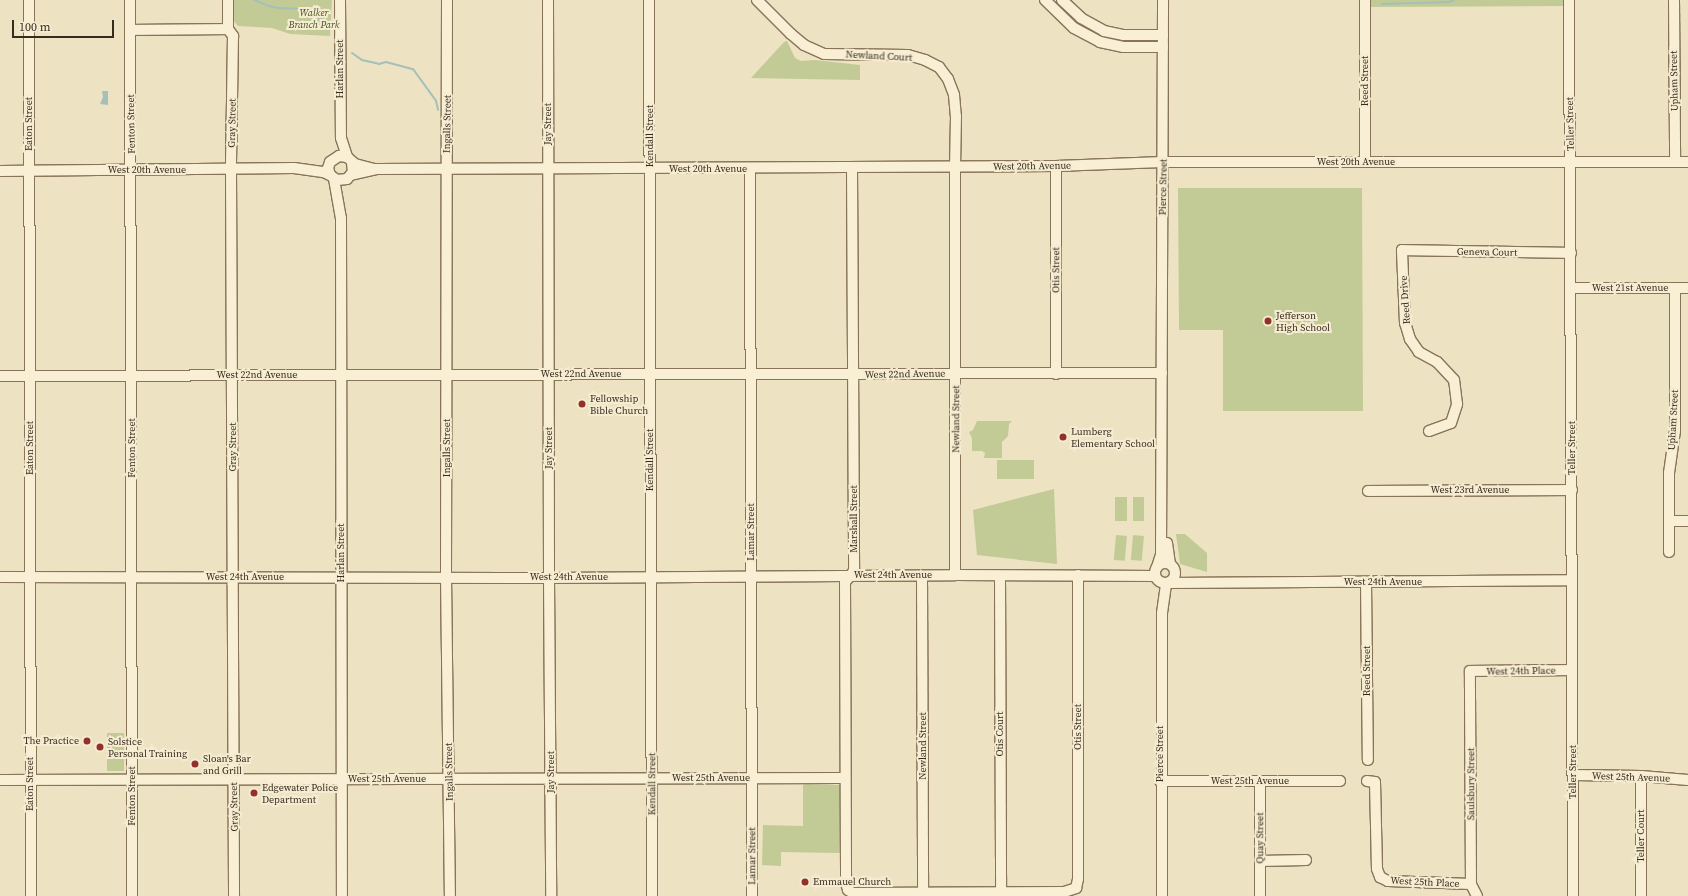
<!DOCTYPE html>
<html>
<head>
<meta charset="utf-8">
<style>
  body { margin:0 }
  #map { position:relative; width:1688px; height:896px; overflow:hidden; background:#ede2c2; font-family:"Source Serif 4",serif }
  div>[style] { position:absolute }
  .green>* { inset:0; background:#c2cb96; transform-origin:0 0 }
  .water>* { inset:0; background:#a4c0b9 }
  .stream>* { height:2px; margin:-1px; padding:0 1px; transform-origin:1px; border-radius:1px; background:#a4c0b9 }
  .roads { filter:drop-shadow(1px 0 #877459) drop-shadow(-1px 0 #877459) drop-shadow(0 1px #877459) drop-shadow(0 -1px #877459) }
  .minor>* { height:10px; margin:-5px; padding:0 5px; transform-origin:5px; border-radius:5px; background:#f8efd5 }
  .minor>.ring { margin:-5px; padding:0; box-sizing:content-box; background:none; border:10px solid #f8efd5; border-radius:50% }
  .dots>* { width:11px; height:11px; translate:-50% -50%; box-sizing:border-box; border:2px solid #f5ecd1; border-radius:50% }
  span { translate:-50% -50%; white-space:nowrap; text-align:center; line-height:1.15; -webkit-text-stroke:4px #f5ecd1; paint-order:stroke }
  .park-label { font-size:10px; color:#455324; font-style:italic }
  .street-label { font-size:10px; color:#372b1d }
  .poi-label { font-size:10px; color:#372b1d }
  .left { translate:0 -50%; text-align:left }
  .right { translate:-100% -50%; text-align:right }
  .scale { position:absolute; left:12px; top:20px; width:102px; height:18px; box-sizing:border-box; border:2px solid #372b1d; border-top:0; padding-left:5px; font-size:12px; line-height:14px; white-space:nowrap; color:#372b1d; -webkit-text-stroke:3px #f5ecd1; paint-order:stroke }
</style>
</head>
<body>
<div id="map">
  <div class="green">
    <i style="clip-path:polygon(232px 0,332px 0,330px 36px,290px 34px,272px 28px,238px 26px,233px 20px)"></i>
    <i style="clip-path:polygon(1370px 0,1564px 0,1564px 6px,1370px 7px)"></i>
    <i style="clip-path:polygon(787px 41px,795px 58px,801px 61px,815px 60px,860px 65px,860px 80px,751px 78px,784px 42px)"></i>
    <i style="clip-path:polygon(1178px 188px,1362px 188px,1363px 411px,1223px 411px,1223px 330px,1179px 330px)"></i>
    <i style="clip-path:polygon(977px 421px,1012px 421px,1009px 424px,1008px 436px,1002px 442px,1002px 458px,984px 458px,985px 453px,982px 451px,972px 451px,972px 438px,969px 432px,973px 430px)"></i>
    <i style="left:997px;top:460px;width:37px;height:19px"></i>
    <i style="clip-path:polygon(1054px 489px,1057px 564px,977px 555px,973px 510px)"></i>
    <i style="left:1115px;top:497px;width:12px;height:24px"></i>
    <i style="left:1133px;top:497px;width:11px;height:24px"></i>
    <i style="clip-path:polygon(1176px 534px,1185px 534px,1207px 553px,1207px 572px,1180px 564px)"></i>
    <i style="left:1116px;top:535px;width:11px;height:25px;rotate:5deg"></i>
    <i style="left:1133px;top:535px;width:11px;height:25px;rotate:5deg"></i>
    <i style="left:107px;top:733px;width:17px;height:38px"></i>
    <i style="clip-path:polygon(805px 784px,839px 785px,841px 790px,841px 853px,781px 852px,781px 866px,762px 865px,763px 825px,803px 826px,803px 785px)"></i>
  </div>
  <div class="water">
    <i style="clip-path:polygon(102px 91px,108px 91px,108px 105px,100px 104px,103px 97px)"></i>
  </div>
  <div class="stream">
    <i style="left:254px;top:0;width:16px;rotate:22deg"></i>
    <i style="left:269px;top:6px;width:9px;rotate:13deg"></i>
    <i style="left:278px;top:8px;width:28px;rotate:2deg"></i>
    <i style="left:306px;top:9px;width:21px;rotate:35deg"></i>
    <i style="left:323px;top:21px;width:9px;rotate:63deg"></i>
    <i style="left:1382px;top:4px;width:67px;rotate:-1.7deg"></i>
    <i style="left:1449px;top:2px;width:5px;rotate:-22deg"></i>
    <i style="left:352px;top:53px;width:12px;rotate:35deg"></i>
    <i style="left:362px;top:60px;width:17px;rotate:13deg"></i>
    <i style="left:379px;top:64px;width:7px;rotate:-16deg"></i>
    <i style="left:386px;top:62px;width:28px;rotate:15deg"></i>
    <i style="left:413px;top:69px;width:39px;rotate:54deg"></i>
    <i style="left:436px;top:101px;width:9px;rotate:77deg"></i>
  </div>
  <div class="roads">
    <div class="minor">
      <i style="left:29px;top:0;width:896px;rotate:89.87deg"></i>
      <i style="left:130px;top:0;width:896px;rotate:89.87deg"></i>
      <i style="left:228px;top:0;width:29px;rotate:90deg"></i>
      <i style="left:228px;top:29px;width:9px;rotate:54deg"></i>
      <i style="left:233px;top:36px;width:134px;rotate:90.9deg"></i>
      <i style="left:231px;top:170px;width:726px;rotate:89.76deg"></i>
      <i style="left:340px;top:0;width:138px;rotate:89.6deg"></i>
      <i style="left:341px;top:138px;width:20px;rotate:72deg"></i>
      <i style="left:447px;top:0;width:576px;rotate:90.1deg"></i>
      <i style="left:446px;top:576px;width:320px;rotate:89.3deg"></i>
      <i style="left:548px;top:0;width:578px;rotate:89.9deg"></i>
      <i style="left:549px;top:578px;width:318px;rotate:89.6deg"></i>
      <i style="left:649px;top:0;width:896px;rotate:89.81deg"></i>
      <i style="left:757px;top:0;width:48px;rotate:45deg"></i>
      <i style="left:791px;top:34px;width:17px;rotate:40deg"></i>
      <i style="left:804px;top:45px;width:22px;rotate:24deg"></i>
      <i style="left:824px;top:54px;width:84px;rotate:0.7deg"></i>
      <i style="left:908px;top:55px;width:18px;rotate:16deg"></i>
      <i style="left:925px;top:60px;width:16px;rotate:27deg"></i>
      <i style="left:939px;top:67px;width:15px;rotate:53deg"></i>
      <i style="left:948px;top:79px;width:17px;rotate:69deg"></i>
      <i style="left:954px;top:95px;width:21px;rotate:85deg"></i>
      <i style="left:956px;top:116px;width:51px;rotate:91.1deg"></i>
      <i style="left:955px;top:167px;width:408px;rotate:90deg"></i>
      <i style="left:1045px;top:0;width:40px;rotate:44deg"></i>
      <i style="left:1074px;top:28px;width:30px;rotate:28deg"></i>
      <i style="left:1100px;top:42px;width:24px;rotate:12deg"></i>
      <i style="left:1123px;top:47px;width:40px"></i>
      <i style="left:1062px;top:0;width:26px;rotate:43deg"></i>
      <i style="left:1081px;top:18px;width:26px;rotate:29deg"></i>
      <i style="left:1104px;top:31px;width:19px;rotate:12deg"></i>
      <i style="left:1123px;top:35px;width:40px"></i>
      <i style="left:1365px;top:0;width:161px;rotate:90deg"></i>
      <i style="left:1569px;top:0;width:896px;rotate:89.74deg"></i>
      <i style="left:1674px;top:0;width:162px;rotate:89.6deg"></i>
      <i style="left:130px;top:30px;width:98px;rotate:-0.6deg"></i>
      <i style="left:352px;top:163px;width:9px;rotate:84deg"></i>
      <i style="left:353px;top:172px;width:9px;rotate:131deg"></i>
      <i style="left:347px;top:179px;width:10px;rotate:174deg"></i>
      <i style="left:337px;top:180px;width:9px;rotate:-144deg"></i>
      <i style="left:330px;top:175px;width:7px;rotate:-106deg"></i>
      <i style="left:328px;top:168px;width:6px;rotate:-72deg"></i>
      <i style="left:330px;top:162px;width:11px;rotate:-34deg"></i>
      <i style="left:339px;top:156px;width:8px;rotate:7deg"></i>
      <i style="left:347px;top:157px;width:11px;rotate:41deg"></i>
      <i style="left:355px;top:164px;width:20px;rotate:15deg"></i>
      <i style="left:1056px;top:166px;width:208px;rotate:90deg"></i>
      <i style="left:750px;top:168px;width:728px;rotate:89.84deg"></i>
      <i style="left:852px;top:168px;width:403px;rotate:89.7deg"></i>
      <i style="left:854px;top:571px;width:14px;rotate:129deg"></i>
      <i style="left:845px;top:582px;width:301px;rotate:89.8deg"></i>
      <i style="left:846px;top:883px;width:7px;rotate:74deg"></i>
      <i style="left:848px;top:890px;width:6px;rotate:31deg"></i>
      <i style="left:853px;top:893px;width:211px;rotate:-0.3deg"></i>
      <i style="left:1064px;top:892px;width:13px;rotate:-18deg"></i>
      <i style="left:1076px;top:888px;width:9px;rotate:-77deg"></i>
      <i style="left:1078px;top:879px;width:304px;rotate:-90deg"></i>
      <i style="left:0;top:171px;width:294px;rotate:-0.6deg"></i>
      <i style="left:294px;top:168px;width:29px;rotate:8deg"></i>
      <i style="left:323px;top:172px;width:8px;rotate:23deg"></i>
      <i style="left:351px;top:175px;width:26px;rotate:-13deg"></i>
      <i style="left:376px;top:169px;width:680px;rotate:-0.25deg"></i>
      <i style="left:1056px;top:166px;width:107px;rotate:-2.1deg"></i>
      <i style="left:1163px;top:162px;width:525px"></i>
      <i style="left:334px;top:179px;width:40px;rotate:80deg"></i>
      <i style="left:341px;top:218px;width:678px;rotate:89.92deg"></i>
      <i style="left:1571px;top:288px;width:117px"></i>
      <i style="left:0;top:376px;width:1162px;rotate:-0.15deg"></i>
      <i style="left:1429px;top:431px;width:23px;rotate:-20deg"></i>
      <i style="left:1451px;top:423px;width:20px;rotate:-72deg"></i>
      <i style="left:1457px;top:404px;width:24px;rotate:-97deg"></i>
      <i style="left:1454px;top:380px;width:25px;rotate:-133deg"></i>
      <i style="left:1437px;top:362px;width:21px;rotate:-151deg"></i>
      <i style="left:1419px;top:352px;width:16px;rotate:-125deg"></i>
      <i style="left:1410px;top:339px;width:17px;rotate:-107deg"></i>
      <i style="left:1405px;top:323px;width:73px;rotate:-92.4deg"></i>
      <i style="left:1402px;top:250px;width:169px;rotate:1deg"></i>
      <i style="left:1368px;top:491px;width:204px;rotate:-0.3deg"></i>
      <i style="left:1669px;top:521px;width:19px"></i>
      <i style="left:1167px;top:543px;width:21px;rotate:82deg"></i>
      <i style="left:1669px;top:552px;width:79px;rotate:-90deg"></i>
      <i style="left:1669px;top:473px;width:42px;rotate:-81.9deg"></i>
      <i style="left:1675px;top:431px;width:143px;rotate:-90deg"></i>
      <i class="ring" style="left:1155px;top:563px;width:10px;height:10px"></i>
      <i style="left:1157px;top:567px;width:13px;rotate:-72deg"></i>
      <i style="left:1161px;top:555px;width:555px;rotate:-89.79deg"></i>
      <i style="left:922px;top:576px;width:317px;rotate:89.8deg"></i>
      <i style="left:1000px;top:576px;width:316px;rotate:89.8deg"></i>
      <i style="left:0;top:577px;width:549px;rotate:0.1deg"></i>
      <i style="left:549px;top:578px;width:406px;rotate:-0.4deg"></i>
      <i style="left:955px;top:575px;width:200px;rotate:0.3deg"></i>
      <i style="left:1366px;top:582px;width:178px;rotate:89.4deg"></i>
      <i style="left:1169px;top:583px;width:402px;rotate:-0.4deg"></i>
      <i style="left:1573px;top:775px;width:68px;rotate:0.8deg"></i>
      <i style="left:1641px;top:776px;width:47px;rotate:4.9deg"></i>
      <i style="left:1641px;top:776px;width:120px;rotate:90deg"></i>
      <i style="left:0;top:780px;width:845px;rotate:-0.14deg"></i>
      <i style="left:1160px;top:781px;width:180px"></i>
      <i style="left:1260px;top:781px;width:115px;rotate:90deg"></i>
      <i style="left:1367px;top:781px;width:8px;rotate:7deg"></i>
      <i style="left:1375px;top:782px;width:87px;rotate:88.7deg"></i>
      <i style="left:1377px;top:869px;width:9px;rotate:69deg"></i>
      <i style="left:1380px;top:877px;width:9px;rotate:27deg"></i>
      <i style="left:1388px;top:881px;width:83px;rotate:2.1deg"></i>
      <i style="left:1260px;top:861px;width:46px;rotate:-1.2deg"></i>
      <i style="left:1162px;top:896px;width:283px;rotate:-90deg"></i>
      <i style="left:1162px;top:613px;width:29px;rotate:-82deg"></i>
      <i style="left:1477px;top:896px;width:13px;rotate:-117deg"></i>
      <i style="left:1471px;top:884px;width:213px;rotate:-90.3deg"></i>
      <i style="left:1470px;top:671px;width:102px;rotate:-0.6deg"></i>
    </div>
  </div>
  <div class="dots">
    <i style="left:1268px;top:321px;background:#952f2a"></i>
    <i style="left:582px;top:404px;background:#952f2a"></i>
    <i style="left:1063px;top:437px;background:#952f2a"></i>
    <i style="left:87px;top:741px;background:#952f2a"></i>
    <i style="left:100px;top:747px;background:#952f2a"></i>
    <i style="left:195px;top:764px;background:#952f2a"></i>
    <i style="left:254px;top:793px;background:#952f2a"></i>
    <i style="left:805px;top:882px;background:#952f2a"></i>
  </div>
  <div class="park-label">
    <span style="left:314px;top:18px">Walker<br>Branch Park</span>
  </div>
  <div class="street-label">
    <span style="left:879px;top:56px;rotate:3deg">Newland Court</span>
    <span style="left:340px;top:69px;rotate:-90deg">Harlan Street</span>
    <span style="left:1365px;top:81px;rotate:-90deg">Reed Street</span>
    <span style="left:1674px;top:81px;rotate:-91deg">Upham Street</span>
    <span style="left:232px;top:123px;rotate:-89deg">Gray Street</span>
    <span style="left:29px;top:124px;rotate:-90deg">Eaton Street</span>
    <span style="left:131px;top:124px;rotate:-91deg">Fenton Street</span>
    <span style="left:447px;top:124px;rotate:-89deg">Ingalls Street</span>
    <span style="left:548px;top:124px;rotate:-90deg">Jay Street</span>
    <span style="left:1570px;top:124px;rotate:-91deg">Teller Street</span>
    <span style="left:650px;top:136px;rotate:-90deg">Kendall Street</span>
    <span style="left:1356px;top:162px">West 20th Avenue</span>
    <span style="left:1032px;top:166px;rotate:-1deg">West 20th Avenue</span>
    <span style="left:708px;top:169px">West 20th Avenue</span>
    <span style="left:147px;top:170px">West 20th Avenue</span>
    <span style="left:1163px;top:187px;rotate:-89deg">Pierce Street</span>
    <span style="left:1487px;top:252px;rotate:1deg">Geneva Court</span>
    <span style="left:1056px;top:270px;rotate:-90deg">Otis Street</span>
    <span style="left:1630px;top:288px">West 21st Avenue</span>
    <span style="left:1405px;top:300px;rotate:-94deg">Reed Drive</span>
    <span style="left:581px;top:374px">West 22nd Avenue</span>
    <span style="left:905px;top:374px;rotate:-1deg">West 22nd Avenue</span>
    <span style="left:257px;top:375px">West 22nd Avenue</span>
    <span style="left:956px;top:419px;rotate:-90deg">Newland Street</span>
    <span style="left:1673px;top:420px;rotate:-87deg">Upham Street</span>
    <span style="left:233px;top:447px;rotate:-90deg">Gray Street</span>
    <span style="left:30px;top:448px;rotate:-90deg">Eaton Street</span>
    <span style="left:132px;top:448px;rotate:-90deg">Fenton Street</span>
    <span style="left:447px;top:448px;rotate:-90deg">Ingalls Street</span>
    <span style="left:549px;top:448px;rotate:-90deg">Jay Street</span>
    <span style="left:1572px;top:448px;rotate:-90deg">Teller Street</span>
    <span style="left:650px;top:460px;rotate:-90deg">Kendall Street</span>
    <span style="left:1470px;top:490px">West 23rd Avenue</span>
    <span style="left:854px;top:519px;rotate:-90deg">Marshall Street</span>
    <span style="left:751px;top:532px;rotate:-90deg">Lamar Street</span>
    <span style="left:341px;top:553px;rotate:-90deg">Harlan Street</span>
    <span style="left:893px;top:575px">West 24th Avenue</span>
    <span style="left:245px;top:577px">West 24th Avenue</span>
    <span style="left:569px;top:577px">West 24th Avenue</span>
    <span style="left:1383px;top:582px">West 24th Avenue</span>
    <span style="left:1367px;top:671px;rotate:-90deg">Reed Street</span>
    <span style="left:1521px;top:671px;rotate:-1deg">West 24th Place</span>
    <span style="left:1078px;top:727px;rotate:-90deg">Otis Street</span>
    <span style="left:1000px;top:734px;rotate:-90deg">Otis Court</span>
    <span style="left:923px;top:746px;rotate:-90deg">Newland Street</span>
    <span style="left:1160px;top:754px;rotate:-90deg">Pierce Street</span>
    <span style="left:449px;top:772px;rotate:-91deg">Ingalls Street</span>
    <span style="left:551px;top:772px;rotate:-90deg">Jay Street</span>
    <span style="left:1573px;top:772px;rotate:-90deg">Teller Street</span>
    <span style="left:1631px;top:777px;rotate:2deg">West 25th Avenue</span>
    <span style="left:711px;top:778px">West 25th Avenue</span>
    <span style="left:387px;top:779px">West 25th Avenue</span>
    <span style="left:1250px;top:781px">West 25th Avenue</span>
    <span style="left:30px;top:784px;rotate:-90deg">Eaton Street</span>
    <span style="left:652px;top:784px;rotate:-90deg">Kendall Street</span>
    <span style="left:1471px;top:784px;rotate:-90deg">Saulsbury Street</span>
    <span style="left:132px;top:796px;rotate:-90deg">Fenton Street</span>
    <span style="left:234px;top:807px;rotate:-91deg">Gray Street</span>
    <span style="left:1641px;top:836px;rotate:-90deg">Teller Court</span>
    <span style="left:1260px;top:838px;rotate:-90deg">Quay Street</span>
    <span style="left:752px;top:856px;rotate:-90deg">Lamar Street</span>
    <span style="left:1425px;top:882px;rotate:3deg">West 25th Place</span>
  </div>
  <div class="poi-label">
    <span class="left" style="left:1276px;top:321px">Jefferson<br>High School</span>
    <span class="left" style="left:590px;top:404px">Fellowship<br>Bible Church</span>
    <span class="left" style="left:1071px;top:437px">Lumberg<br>Elementary School</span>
    <span class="right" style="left:79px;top:741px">The Practice</span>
    <span class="left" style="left:108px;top:747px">Solstice<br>Personal Training</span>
    <span class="left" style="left:203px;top:764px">Sloan's Bar<br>and Grill</span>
    <span class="left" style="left:262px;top:793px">Edgewater Police<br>Department</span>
    <span class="left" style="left:813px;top:882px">Emmauel Church</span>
  </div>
  <div class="scale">100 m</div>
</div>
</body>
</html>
